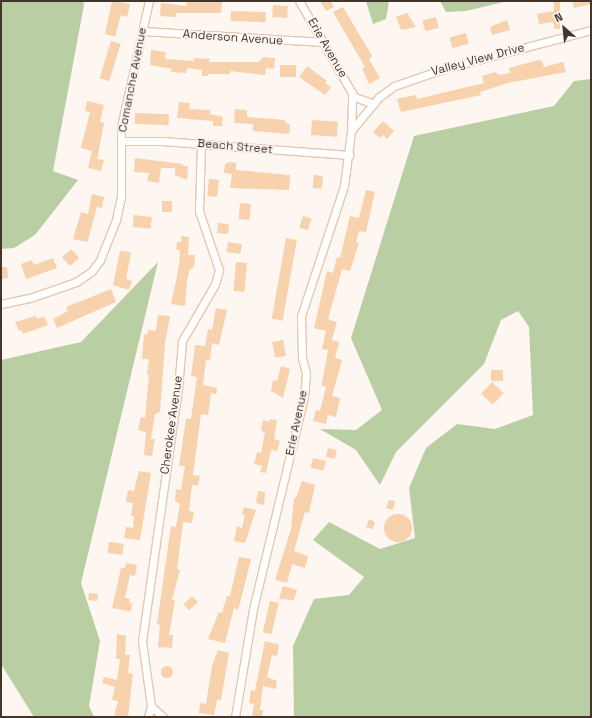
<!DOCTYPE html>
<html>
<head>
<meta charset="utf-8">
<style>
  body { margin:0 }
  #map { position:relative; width:592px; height:718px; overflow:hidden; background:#fdf6f1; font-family:"Space Grotesk",sans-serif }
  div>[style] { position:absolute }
  .forest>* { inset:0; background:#b9cfa3 }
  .building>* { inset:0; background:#f7d2ac; transform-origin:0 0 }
  .round { border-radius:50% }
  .roads { filter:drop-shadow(1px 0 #e6c7ae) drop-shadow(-1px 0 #e6c7ae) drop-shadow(0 1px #e6c7ae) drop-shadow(0 -1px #e6c7ae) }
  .street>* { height:7px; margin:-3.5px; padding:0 3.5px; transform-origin:3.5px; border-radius:3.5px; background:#fff }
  span { translate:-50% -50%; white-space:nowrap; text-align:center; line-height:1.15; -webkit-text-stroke:3.5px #fdf6f1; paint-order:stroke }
  .street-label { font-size:12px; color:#42362c }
  .frame { position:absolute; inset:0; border:2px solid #42362c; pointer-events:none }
  .north { position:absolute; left:544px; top:8px; width:40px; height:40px; -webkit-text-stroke:3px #fdf6f1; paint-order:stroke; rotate:333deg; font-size:11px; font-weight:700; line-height:16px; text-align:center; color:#42362c }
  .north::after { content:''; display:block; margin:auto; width:14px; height:18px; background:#42362c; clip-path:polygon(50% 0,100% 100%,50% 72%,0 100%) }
</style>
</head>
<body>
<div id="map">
  <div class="forest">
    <i style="clip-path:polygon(1px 1px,83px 1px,84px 5px,53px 171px,78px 180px,35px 235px,14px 248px,1px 249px)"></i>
    <i style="clip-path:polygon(366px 1px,389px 1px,386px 19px,373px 24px)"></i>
    <i style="clip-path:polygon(440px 1px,508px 1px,466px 11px,446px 12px)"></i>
    <i style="clip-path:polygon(591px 79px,591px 717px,294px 717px,293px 646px,314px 599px,349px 595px,364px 577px,313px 540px,329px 522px,380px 549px,415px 538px,409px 488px,426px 448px,457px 424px,495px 429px,533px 415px,529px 327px,518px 311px,501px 320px,484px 364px,396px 452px,380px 485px,356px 450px,320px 429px,356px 430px,382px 410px,351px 338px,414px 136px,554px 106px,574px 81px)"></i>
    <i style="clip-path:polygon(158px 262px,81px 583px,100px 641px,89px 706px,94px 717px,34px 717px,1px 664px,1px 360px,81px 342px)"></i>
  </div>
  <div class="building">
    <i style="clip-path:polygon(112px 1px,130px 4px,127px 17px,121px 15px,115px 37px,105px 34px)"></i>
    <i style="clip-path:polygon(187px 1px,222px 1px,221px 13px,176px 13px,176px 17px,160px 16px,161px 3px,186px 6px)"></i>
    <i style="clip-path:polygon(320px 1px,330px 1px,334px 7px,326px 11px)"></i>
    <i style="clip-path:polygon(554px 1px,560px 1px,560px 29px,554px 29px,554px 22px,539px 24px,537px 14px,554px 11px)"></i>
    <i style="clip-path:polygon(572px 1px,591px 1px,591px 4px,574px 8px)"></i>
    <i style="left:273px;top:5px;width:15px;height:12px;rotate:4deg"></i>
    <i style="clip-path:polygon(343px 7px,372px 56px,369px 59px,380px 78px,369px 84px,362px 68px,365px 67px,333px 12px)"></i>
    <i style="left:231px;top:11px;width:35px;height:10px;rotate:2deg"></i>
    <i style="clip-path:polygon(407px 13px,416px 27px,401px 30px,396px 17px)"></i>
    <i style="left:436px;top:17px;width:11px;height:14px;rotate:75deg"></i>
    <i style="clip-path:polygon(507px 20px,510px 30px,492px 35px,490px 27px)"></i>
    <i style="left:466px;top:33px;width:11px;height:17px;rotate:75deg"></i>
    <i style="left:111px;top:41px;width:10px;height:39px;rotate:17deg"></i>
    <i style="clip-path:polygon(151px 50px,166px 52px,165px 59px,194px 61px,194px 58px,210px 59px,209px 62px,259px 62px,263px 57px,272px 58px,275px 58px,274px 69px,266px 68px,265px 75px,230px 71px,230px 74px,208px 74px,208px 76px,202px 76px,202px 70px,187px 68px,186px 73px,171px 72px,172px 69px,150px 65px)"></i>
    <i style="clip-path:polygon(538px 60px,542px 61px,544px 67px,563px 62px,566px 72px,508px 83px,480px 92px,481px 95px,401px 112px,397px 99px,416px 95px,417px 99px,484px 83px,482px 76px,495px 72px,499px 75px,510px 73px,509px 68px)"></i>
    <i style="left:280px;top:65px;width:16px;height:12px"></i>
    <i style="clip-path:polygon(307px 66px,327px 81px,325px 83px,331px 87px,325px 95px,299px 77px)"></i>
    <i style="clip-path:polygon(87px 101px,104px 105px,100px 122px,104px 123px,97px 159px,104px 160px,101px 171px,88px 168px,92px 151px,81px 148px,90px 112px,85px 111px)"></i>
    <i style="clip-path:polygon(179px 102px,190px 103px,189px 109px,210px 110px,210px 114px,223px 117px,222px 126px,213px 126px,213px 121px,177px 118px)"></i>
    <i style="clip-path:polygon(235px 109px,247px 110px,247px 117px,285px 120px,285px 123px,290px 124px,289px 134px,253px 131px,253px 124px,234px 123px)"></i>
    <i style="left:135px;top:113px;width:34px;height:11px;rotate:2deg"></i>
    <i style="left:312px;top:120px;width:26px;height:15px;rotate:4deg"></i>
    <i style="clip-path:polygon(383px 121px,394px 131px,387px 139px,383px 135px,380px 138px,373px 132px)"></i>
    <i style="clip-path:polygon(135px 158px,183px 164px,183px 166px,188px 166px,187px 180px,175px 175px,175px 168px,161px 168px,159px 183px,147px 181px,149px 173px,134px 172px)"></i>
    <i style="clip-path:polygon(229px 162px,236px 163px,236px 170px,290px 175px,289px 190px,230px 188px,232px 174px,224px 173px,225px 164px)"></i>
    <i style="left:314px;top:175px;width:9px;height:13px;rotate:6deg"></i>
    <i style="left:209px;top:179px;width:10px;height:17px;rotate:6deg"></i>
    <i style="clip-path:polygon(366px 190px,375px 192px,366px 232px,359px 231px,356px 242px,359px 243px,350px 271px,342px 269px,328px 319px,337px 322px,332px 340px,339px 342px,335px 358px,342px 360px,332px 396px,340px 398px,336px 417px,328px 415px,326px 424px,313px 421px,316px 410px,320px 411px,326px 387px,322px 386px,322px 383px,328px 350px,322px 349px,326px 331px,314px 328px,327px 271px,333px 273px,337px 257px,340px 258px,350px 216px,359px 218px)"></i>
    <i style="clip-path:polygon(92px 194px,104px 197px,102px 208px,97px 207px,88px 240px,87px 242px,73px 239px,81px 212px,88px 214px)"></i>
    <i style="left:162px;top:201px;width:10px;height:11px"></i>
    <i style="left:240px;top:203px;width:11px;height:16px;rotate:5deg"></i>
    <i style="left:134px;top:215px;width:18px;height:12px;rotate:6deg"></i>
    <i style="left:303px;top:216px;width:9px;height:12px;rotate:18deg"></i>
    <i style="left:218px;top:223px;width:11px;height:10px;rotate:5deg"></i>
    <i style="clip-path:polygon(181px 236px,189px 237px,188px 255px,195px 255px,194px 267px,190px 269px,187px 280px,185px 306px,171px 304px,179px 266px,180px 251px,176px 249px,177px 242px,181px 242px)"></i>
    <i style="left:286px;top:238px;width:11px;height:82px;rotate:10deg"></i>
    <i style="left:228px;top:242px;width:14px;height:10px;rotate:8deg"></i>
    <i style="left:71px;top:249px;width:12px;height:12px;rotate:48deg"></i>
    <i style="clip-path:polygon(120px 251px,131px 252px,126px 279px,132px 281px,129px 290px,113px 285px)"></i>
    <i style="clip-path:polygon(53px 258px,57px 268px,26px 279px,21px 264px,32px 260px,34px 265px)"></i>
    <i style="left:236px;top:262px;width:11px;height:29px;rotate:5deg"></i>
    <i style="clip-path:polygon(1px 267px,7px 267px,8px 278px,1px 279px)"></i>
    <i style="clip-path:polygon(111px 289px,116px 302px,57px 328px,53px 319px,68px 311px,66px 307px)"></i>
    <i style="clip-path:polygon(216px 308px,227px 310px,219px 345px,212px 343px,210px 360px,206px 360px,203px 385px,217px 388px,216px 394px,211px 393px,208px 415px,201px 414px,193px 475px,200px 476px,198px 486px,192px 485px,189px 511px,194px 512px,192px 523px,183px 522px,177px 569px,180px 570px,172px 600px,175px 600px,169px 635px,173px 635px,172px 648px,158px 647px,160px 625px,157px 624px,171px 526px,176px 527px,180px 504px,175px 501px,176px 489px,181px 490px,185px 466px,179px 466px,186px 419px,191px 419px,197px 377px,191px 376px,195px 345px,205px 346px,208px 329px,212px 330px)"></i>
    <i style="clip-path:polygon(158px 315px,170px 316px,165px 343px,160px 412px,155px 414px,151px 439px,155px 439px,152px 456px,144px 455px,146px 432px,138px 430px,141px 417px,145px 418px,149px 375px,147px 375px,149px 359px,142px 359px,144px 334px,147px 335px,148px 330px,156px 331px)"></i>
    <i style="clip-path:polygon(36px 316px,37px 319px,44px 316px,48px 325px,23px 334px,21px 330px,19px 331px,15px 322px)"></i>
    <i style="left:283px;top:340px;width:16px;height:11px;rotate:79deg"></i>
    <i style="clip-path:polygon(281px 366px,290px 369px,283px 398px,271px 391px,273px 380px,277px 381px)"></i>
    <i style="left:491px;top:370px;width:12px;height:11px"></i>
    <i style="left:492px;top:382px;width:16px;height:16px;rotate:43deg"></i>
    <i style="clip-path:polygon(270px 419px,277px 420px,274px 439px,280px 441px,277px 451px,271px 450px,266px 473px,260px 472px,262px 466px,254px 464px,257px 452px,261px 453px,265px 432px,261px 431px,263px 420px,270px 422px)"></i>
    <i style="left:328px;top:448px;width:9px;height:9px;rotate:13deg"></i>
    <i style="left:313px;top:458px;width:13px;height:10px;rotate:13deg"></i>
    <i style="clip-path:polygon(139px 471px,151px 473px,140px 540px,124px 538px,126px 527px,133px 528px,134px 516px,131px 516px,133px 503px,126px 502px,128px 490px,134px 491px)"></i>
    <i style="clip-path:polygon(302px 481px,315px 485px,309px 513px,305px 512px,294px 551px,308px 556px,305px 568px,292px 564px,287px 583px,275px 580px,291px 529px,294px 498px,296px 498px)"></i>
    <i style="clip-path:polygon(258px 491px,265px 492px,264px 505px,256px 503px)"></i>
    <i style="clip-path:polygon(389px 500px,395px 501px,393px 510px,386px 508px)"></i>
    <i style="clip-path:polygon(244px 507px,256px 510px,245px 543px,234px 541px,237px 526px,242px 528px,245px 515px,242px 515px)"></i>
    <i class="round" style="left:384px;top:514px;width:28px;height:28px"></i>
    <i style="clip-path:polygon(369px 519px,375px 522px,373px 529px,366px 527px)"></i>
    <i style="left:109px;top:542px;width:15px;height:11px;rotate:8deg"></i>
    <i style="clip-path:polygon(239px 557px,251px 559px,239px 607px,237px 610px,234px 608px,225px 643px,208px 639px,219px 612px,222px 613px,227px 596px,230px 596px)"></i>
    <i style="clip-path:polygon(126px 563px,137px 565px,135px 576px,130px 575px,125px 598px,130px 599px,129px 603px,132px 603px,131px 611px,128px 611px,112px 608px,121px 568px,125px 568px)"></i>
    <i style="clip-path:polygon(283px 586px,297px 590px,294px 600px,279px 599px)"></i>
    <i style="left:89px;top:593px;width:9px;height:7px;rotate:6deg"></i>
    <i style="left:192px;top:596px;width:8px;height:12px;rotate:45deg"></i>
    <i style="left:270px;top:601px;width:9px;height:32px;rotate:13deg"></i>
    <i style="clip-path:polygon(117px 634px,126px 636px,125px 655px,130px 655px,128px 673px,133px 674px,128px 717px,114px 717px,118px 701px,112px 700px,115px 687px,102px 683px,104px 677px,117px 680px,120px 659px,116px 659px)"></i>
    <i style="clip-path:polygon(265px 641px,279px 645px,277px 656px,272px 655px,267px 677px,277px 681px,276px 689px,263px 686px,260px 710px,263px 710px,262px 717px,252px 717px,254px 704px,249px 703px,251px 690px,255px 691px)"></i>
    <i style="clip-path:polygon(218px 650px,229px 653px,221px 700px,217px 700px,214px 715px,199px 713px,200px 703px,206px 704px,212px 666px)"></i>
    <i class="round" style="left:161px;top:666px;width:12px;height:12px"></i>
  </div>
  <div class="roads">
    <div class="street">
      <i style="left:142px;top:31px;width:182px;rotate:3.5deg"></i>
      <i style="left:352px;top:96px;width:23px;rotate:20deg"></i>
      <i style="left:351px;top:131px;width:44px;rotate:-50.5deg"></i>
      <i style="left:379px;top:97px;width:19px;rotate:-36deg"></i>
      <i style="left:394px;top:86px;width:52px;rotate:-19.1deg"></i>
      <i style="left:443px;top:69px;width:153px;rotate:-14.8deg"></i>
      <i style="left:121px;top:141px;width:41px"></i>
      <i style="left:162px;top:141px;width:188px;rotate:4.3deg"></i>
      <i style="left:1px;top:304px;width:30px;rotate:-12deg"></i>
      <i style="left:30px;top:298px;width:49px;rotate:-19.2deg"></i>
      <i style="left:76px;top:282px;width:18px;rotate:-34deg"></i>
      <i style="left:91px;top:272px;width:15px;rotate:-53deg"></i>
      <i style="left:100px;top:260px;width:43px;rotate:-68.2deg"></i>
      <i style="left:116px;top:220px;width:24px;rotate:-78deg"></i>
      <i style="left:121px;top:197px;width:70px;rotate:-90deg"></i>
      <i style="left:121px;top:127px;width:129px;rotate:-77.5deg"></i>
      <i style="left:151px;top:706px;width:16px;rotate:43deg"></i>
      <i style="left:148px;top:717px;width:11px;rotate:-75deg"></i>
      <i style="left:151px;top:706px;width:66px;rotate:-97.9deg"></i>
      <i style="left:142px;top:641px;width:255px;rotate:-81.9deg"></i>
      <i style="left:178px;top:389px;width:48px;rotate:-85.2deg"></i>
      <i style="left:182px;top:341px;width:66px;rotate:-59.9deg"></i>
      <i style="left:215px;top:284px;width:15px;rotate:-74deg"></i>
      <i style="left:219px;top:270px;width:62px;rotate:-108.7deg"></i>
      <i style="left:199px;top:211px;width:67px;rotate:-88.3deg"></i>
      <i style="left:235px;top:717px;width:109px;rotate:-80.5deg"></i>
      <i style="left:253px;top:609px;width:218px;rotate:-76.5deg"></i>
      <i style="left:304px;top:397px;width:24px;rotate:-85deg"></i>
      <i style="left:306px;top:373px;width:16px;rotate:-105deg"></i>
      <i style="left:302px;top:358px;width:42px;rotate:-91.4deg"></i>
      <i style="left:301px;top:316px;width:137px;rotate:-71.7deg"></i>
      <i style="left:344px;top:186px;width:55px;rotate:-82.7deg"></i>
      <i style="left:351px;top:131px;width:38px;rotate:-88deg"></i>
      <i style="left:352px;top:93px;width:106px;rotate:-119.9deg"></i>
    </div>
  </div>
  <div class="street-label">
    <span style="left:233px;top:38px;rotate:4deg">Anderson Avenue</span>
    <span style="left:327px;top:48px;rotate:60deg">Erie Avenue</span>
    <span style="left:478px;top:60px;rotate:-15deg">Valley View Drive</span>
    <span style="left:133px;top:80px;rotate:-79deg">Comanche Avenue</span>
    <span style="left:235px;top:147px;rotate:5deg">Beach Street</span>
    <span style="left:297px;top:423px;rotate:-78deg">Erie Avenue</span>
    <span style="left:172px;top:425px;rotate:-82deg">Cherokee Avenue</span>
  </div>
  <div class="frame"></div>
  <div class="north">N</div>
</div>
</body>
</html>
